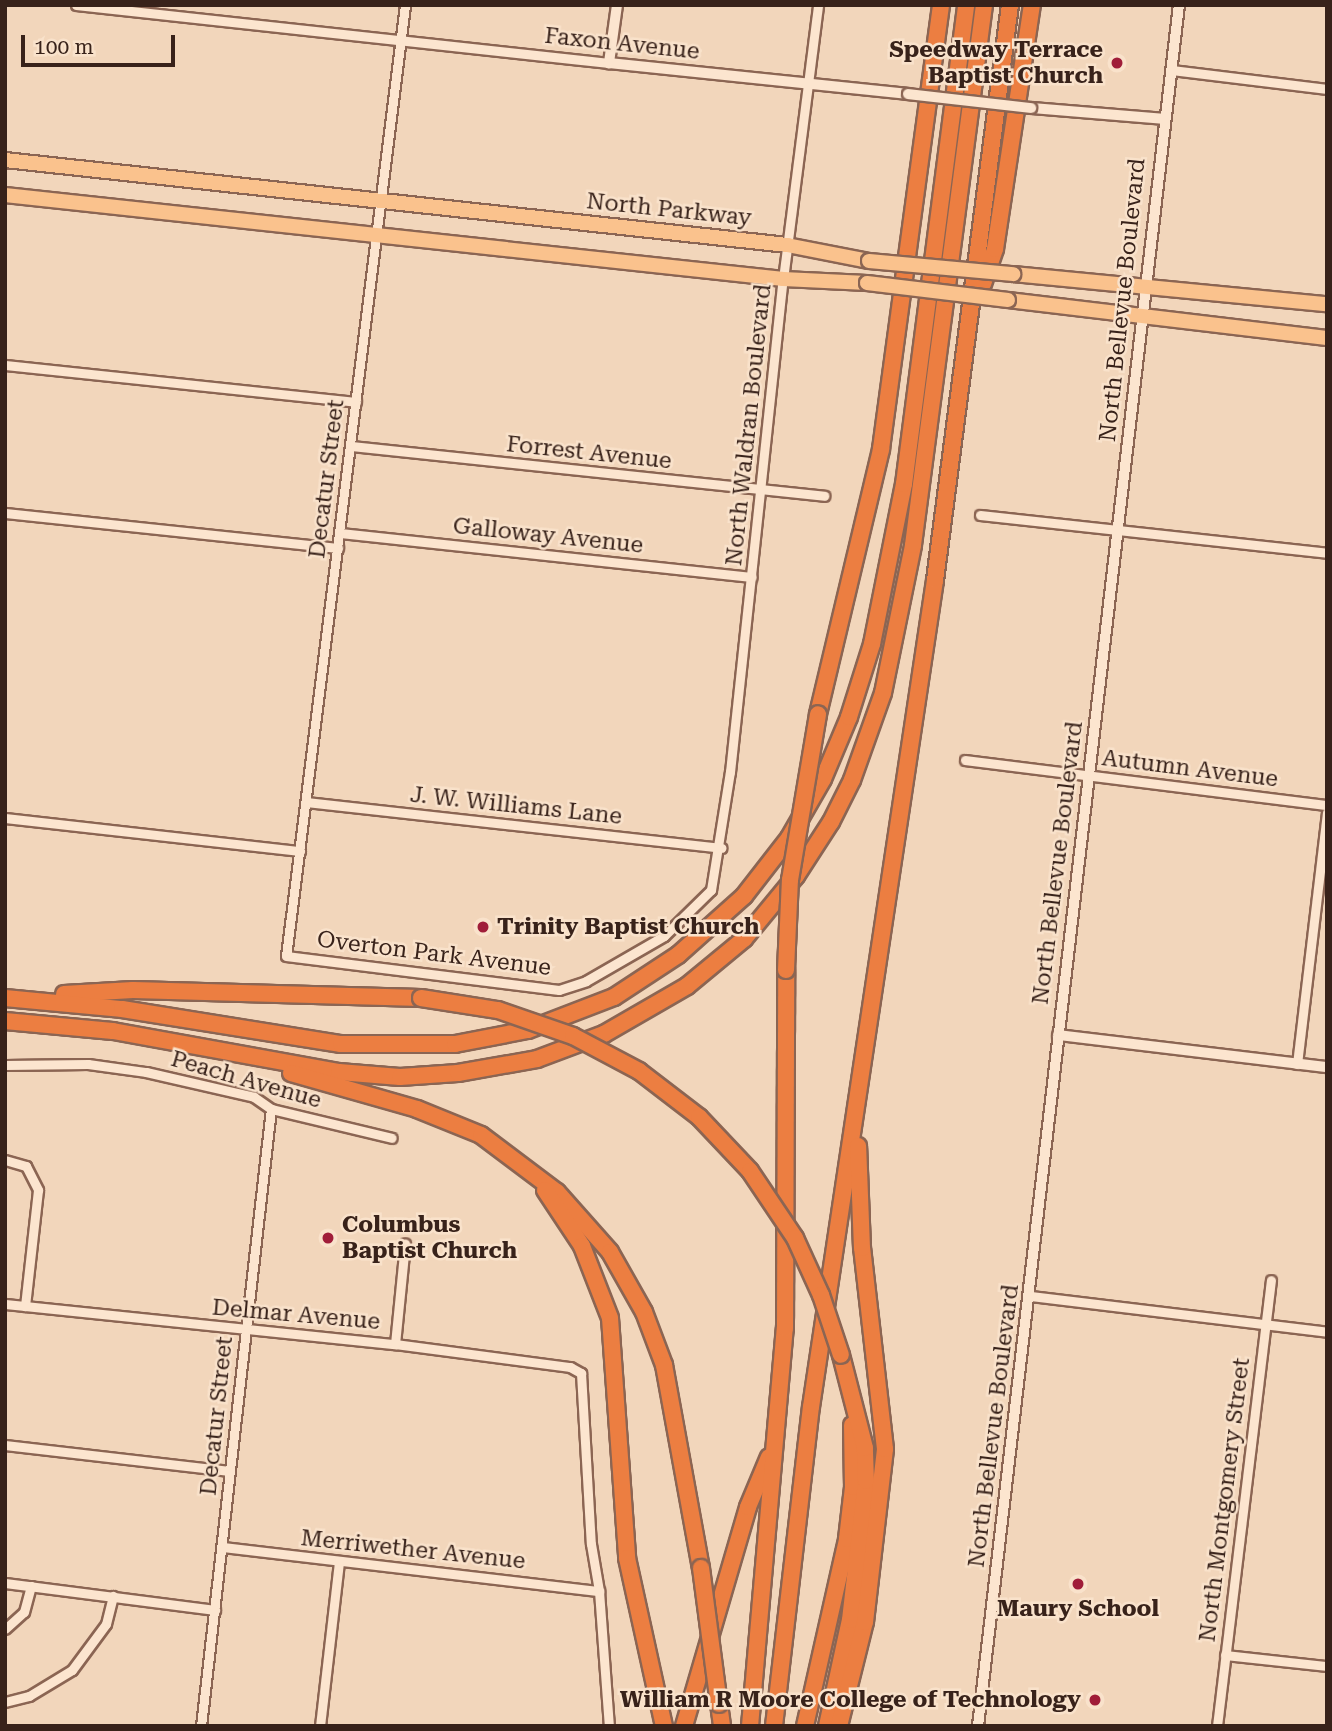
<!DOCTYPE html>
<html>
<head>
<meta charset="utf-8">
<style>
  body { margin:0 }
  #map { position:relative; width:1332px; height:1731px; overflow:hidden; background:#f2d6bb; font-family:"Roboto Serif",serif }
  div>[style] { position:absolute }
  .roads { filter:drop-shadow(2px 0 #8b6553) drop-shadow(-2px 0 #8b6553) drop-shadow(0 2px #8b6553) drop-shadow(0 -2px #8b6553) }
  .minor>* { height:9px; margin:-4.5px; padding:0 4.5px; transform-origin:4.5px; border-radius:4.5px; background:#fce5cf }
  .tertiary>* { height:10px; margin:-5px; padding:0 5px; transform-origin:5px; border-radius:5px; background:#fce5cf }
  .primary>* { height:14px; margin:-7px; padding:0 7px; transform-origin:7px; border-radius:7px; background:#fac28d }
  .motorway>* { height:16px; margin:-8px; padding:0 8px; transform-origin:8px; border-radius:8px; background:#ec7e41 }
  .bridges { filter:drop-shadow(2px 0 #8b6553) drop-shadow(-2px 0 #8b6553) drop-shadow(0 2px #8b6553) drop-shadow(0 -2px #8b6553) }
  .tertiary-bridge>* { height:10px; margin:-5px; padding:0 5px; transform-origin:5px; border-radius:5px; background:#fce5cf }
  .primary-bridge>* { height:14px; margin:-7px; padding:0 7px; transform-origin:7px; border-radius:7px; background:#fac28d }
  .motorway-bridge>* { height:16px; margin:-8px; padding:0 8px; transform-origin:8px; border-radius:8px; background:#ec7e41 }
  .dots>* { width:19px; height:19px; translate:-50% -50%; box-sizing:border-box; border:4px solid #f9e2cb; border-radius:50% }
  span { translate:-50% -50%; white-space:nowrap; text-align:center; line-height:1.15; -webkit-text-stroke:5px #f9e2cb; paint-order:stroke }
  .street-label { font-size:23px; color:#38221a }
  .poi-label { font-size:23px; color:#38221a; font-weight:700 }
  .right { translate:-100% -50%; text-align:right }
  .left { translate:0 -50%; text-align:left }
  .frame { position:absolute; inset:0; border:7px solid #38221a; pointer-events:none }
  .scale { position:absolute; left:21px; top:35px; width:154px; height:32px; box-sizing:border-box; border:4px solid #38221a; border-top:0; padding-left:9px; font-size:21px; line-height:24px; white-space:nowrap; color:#38221a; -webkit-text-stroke:5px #f9e2cb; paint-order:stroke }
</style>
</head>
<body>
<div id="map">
  <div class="roads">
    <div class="minor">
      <i style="left:76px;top:5px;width:536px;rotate:6.21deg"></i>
      <i style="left:405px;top:5px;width:958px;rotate:97.13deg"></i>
      <i style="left:286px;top:956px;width:275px;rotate:7.1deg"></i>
      <i style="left:559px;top:990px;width:28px;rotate:-18deg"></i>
      <i style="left:586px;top:981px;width:90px;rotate:-30deg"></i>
      <i style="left:664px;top:936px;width:66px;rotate:-44.4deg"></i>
      <i style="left:711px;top:890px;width:120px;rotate:-80.9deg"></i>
      <i style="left:730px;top:772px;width:496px;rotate:-83.9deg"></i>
      <i style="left:783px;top:279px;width:276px;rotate:-82.7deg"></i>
      <i style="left:1172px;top:70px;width:156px;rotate:7deg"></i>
      <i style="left:5px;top:365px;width:353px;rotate:6deg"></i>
      <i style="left:351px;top:446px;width:476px;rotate:6deg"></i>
      <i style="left:5px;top:513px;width:335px;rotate:6deg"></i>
      <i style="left:980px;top:515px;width:349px;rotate:6.2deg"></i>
      <i style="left:340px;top:533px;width:414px;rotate:6.1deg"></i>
      <i style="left:965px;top:760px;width:365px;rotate:7.1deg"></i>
      <i style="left:306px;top:802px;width:418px;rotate:6.3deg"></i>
      <i style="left:5px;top:818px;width:297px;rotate:6.4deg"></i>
      <i style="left:1297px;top:1064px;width:253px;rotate:-83.2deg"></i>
      <i style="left:5px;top:1065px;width:83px;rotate:-0.7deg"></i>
      <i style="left:88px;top:1064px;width:59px;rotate:7.9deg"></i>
      <i style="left:146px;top:1072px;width:111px;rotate:13deg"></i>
      <i style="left:254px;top:1097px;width:21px;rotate:35deg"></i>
      <i style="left:271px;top:1109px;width:124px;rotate:13.5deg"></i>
      <i style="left:5px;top:1160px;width:22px;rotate:16deg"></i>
      <i style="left:26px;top:1166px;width:27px;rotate:63deg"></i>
      <i style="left:38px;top:1190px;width:117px;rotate:96.4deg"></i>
      <i style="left:1031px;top:1296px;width:298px;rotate:6.9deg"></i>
      <i style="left:5px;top:1304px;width:392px;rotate:5.9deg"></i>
      <i style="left:395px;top:1344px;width:177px;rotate:7.5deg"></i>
      <i style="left:570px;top:1367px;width:13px;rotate:29deg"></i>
      <i style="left:581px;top:1373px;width:171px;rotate:86.7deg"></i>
      <i style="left:591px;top:1544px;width:48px;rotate:80.3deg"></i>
      <i style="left:599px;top:1591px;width:135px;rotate:85.8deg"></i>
      <i style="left:395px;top:1344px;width:101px;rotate:-84.3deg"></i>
      <i style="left:5px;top:1445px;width:226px;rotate:6.6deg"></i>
      <i style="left:223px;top:1547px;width:379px;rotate:6.7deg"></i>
      <i style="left:5px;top:1583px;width:212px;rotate:7.3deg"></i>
      <i style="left:5px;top:1629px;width:25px;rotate:-42deg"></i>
      <i style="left:24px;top:1612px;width:27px;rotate:-75deg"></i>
      <i style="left:1225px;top:1655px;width:103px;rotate:6.2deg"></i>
      <i style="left:5px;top:1702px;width:25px;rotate:-14deg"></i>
      <i style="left:29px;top:1696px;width:50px;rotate:-31.2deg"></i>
      <i style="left:72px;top:1670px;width:57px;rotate:-53.5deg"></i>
      <i style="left:106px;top:1624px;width:29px;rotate:-76deg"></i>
      <i style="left:201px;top:1726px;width:621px;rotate:-83.53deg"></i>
      <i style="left:320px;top:1726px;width:166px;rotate:-83.4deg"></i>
      <i style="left:1217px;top:1726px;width:449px;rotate:-83.1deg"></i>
    </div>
    <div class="tertiary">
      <i style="left:617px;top:5px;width:59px;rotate:97.9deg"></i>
      <i style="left:609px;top:63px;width:301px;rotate:5.9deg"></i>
      <i style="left:1031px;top:108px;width:133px;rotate:4.7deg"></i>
      <i style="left:1058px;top:1035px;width:271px;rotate:6.8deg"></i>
      <i style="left:978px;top:1726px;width:1733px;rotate:-83.34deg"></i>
    </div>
    <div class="primary">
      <i style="left:5px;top:160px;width:787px;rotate:6.2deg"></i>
      <i style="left:787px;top:245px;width:84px;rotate:11deg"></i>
      <i style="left:5px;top:195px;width:783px;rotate:6.16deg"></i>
      <i style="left:783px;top:279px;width:84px;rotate:2.7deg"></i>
      <i style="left:1013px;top:274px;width:315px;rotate:5.5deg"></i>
      <i style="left:1008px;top:300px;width:321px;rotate:6.8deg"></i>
    </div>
    <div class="motorway">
      <i style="left:983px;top:284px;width:37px;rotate:-71deg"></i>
      <i style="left:995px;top:249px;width:247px;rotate:-81.4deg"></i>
      <i style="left:818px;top:714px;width:272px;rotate:-76.6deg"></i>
      <i style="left:881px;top:449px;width:448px;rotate:-82.3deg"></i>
      <i style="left:64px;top:994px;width:69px;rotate:-3.3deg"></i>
      <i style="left:133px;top:990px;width:288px;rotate:1.6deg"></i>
      <i style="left:5px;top:998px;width:118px;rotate:5.4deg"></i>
      <i style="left:122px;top:1009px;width:222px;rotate:9.1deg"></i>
      <i style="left:341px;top:1044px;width:114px"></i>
      <i style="left:455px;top:1044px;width:74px;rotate:-10.9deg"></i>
      <i style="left:528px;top:1030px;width:92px;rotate:-21deg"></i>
      <i style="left:614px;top:997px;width:77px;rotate:-33.3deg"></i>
      <i style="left:678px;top:955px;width:89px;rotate:-41.8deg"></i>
      <i style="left:744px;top:896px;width:73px;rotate:-52.2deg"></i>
      <i style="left:789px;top:838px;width:68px;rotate:-60deg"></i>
      <i style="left:823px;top:779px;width:67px;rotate:-67.2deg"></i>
      <i style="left:849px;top:717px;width:77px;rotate:-72.5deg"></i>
      <i style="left:872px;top:644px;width:163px;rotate:-78.7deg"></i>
      <i style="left:904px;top:484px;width:483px;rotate:-82.6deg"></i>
      <i style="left:5px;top:1021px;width:108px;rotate:5.3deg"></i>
      <i style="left:113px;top:1031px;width:230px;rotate:10.3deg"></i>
      <i style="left:339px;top:1072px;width:61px;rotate:4.7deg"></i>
      <i style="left:400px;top:1077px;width:58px;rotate:-3.9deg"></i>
      <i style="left:458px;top:1073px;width:80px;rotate:-10deg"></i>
      <i style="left:537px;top:1059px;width:72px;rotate:-20.5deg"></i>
      <i style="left:604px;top:1034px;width:96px;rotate:-30deg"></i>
      <i style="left:687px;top:986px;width:74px;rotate:-39.5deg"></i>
      <i style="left:744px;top:939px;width:82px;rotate:-50.5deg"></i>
      <i style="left:796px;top:876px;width:64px;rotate:-57.1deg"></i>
      <i style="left:831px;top:822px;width:47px;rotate:-63.4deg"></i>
      <i style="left:852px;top:780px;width:92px;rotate:-70.4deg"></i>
      <i style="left:883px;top:693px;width:151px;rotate:-78.5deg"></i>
      <i style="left:913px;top:545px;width:545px;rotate:-82.51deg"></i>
      <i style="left:291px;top:1073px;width:131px;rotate:15.9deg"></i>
      <i style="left:417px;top:1109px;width:69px;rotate:22.1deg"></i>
      <i style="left:481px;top:1135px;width:95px;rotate:36.9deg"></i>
      <i style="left:557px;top:1192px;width:80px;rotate:48.5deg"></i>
      <i style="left:610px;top:1252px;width:69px;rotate:60.5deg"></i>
      <i style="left:644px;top:1312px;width:57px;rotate:69.3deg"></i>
      <i style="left:664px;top:1365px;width:206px;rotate:79.7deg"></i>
      <i style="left:545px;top:1190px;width:67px;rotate:56.5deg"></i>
      <i style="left:582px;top:1246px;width:77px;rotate:68.7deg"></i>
      <i style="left:610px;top:1318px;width:241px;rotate:85.9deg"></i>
      <i style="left:627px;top:1558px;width:172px;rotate:77.6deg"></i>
      <i style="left:719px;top:1704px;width:22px;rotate:82deg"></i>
      <i style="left:684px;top:1726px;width:228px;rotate:-73.7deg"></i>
      <i style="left:748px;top:1507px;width:54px;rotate:-67.2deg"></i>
      <i style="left:750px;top:1726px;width:400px;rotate:-85deg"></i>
      <i style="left:785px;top:1328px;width:358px;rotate:-89.8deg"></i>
      <i style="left:774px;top:1726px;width:321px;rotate:-83.4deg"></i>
      <i style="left:811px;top:1407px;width:836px;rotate:-81.47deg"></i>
      <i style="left:935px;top:580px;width:580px;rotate:-82.57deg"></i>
      <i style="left:805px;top:1726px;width:192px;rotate:-77.3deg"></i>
      <i style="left:847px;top:1539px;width:52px;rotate:-83.4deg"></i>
      <i style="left:853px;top:1487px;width:62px;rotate:-90.9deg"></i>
      <i style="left:827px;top:1726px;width:108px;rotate:-77.8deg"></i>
      <i style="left:850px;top:1620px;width:140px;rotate:-83.4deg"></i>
      <i style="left:866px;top:1481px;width:33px;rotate:-92deg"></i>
      <i style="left:865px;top:1448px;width:96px;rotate:-104.5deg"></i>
      <i style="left:839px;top:1726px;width:107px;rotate:-76deg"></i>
      <i style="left:865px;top:1622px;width:174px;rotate:-83.4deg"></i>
      <i style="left:885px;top:1449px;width:202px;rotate:-96.5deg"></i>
      <i style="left:862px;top:1248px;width:102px;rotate:-92.2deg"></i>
    </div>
  </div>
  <div class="bridges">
    <div class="tertiary-bridge">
      <i style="left:908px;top:94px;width:124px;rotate:6.5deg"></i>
    </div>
    <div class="primary-bridge">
      <i style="left:869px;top:261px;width:145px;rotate:5.2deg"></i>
      <i style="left:867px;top:283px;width:142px;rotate:6.9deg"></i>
    </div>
    <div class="motorway-bridge">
      <i style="left:786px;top:970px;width:90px;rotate:-87.5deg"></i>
      <i style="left:790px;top:880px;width:168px;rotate:-80.4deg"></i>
      <i style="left:421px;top:998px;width:78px;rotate:8.9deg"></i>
      <i style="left:498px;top:1010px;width:79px;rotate:19.1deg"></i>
      <i style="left:573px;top:1036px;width:75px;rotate:27.9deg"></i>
      <i style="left:639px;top:1071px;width:76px;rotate:37.5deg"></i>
      <i style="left:699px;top:1117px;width:74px;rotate:46.6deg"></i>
      <i style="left:750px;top:1171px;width:81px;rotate:56.1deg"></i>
      <i style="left:795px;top:1238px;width:63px;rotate:65.5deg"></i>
      <i style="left:821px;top:1295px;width:63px;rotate:71.6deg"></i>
      <i style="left:701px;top:1568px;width:137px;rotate:82.5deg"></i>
    </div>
  </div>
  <div class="dots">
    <i style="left:1117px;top:63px;background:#a01d39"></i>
    <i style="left:483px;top:927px;background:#a01d39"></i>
    <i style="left:328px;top:1238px;background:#a01d39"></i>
    <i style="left:1078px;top:1584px;background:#a01d39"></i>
    <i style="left:1095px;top:1700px;background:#a01d39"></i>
  </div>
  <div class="street-label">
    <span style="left:622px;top:44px;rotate:6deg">Faxon Avenue</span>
    <span style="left:669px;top:210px;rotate:6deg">North Parkway</span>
    <span style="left:1123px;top:300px;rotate:-84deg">North Bellevue Boulevard</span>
    <span style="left:749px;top:425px;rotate:-84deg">North Waldran Boulevard</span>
    <span style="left:589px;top:453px;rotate:6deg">Forrest Avenue</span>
    <span style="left:327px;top:479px;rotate:-83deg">Decatur Street</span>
    <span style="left:548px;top:536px;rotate:6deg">Galloway Avenue</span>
    <span style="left:1190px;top:769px;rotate:7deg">Autumn Avenue</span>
    <span style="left:516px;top:806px;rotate:6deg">J. W. Williams Lane</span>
    <span style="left:1058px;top:863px;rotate:-83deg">North Bellevue Boulevard</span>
    <span style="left:434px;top:954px;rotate:7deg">Overton Park Avenue</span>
    <span style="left:246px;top:1080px;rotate:16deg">Peach Avenue</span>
    <span style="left:296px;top:1315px;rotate:5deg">Delmar Avenue</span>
    <span style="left:217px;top:1416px;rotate:-84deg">Decatur Street</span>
    <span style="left:994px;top:1426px;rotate:-83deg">North Bellevue Boulevard</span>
    <span style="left:1225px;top:1500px;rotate:-83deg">North Montgomery Street</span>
    <span style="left:413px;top:1550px;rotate:6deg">Merriwether Avenue</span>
  </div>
  <div class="poi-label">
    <span class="right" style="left:1103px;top:63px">Speedway Terrace<br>Baptist Church</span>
    <span class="left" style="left:497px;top:927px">Trinity Baptist Church</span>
    <span class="left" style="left:342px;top:1238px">Columbus<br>Baptist Church</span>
    <span style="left:1078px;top:1609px">Maury School</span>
    <span class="right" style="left:1081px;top:1700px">William R Moore College of Technology</span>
  </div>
  <div class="frame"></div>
  <div class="scale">100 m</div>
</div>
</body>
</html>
